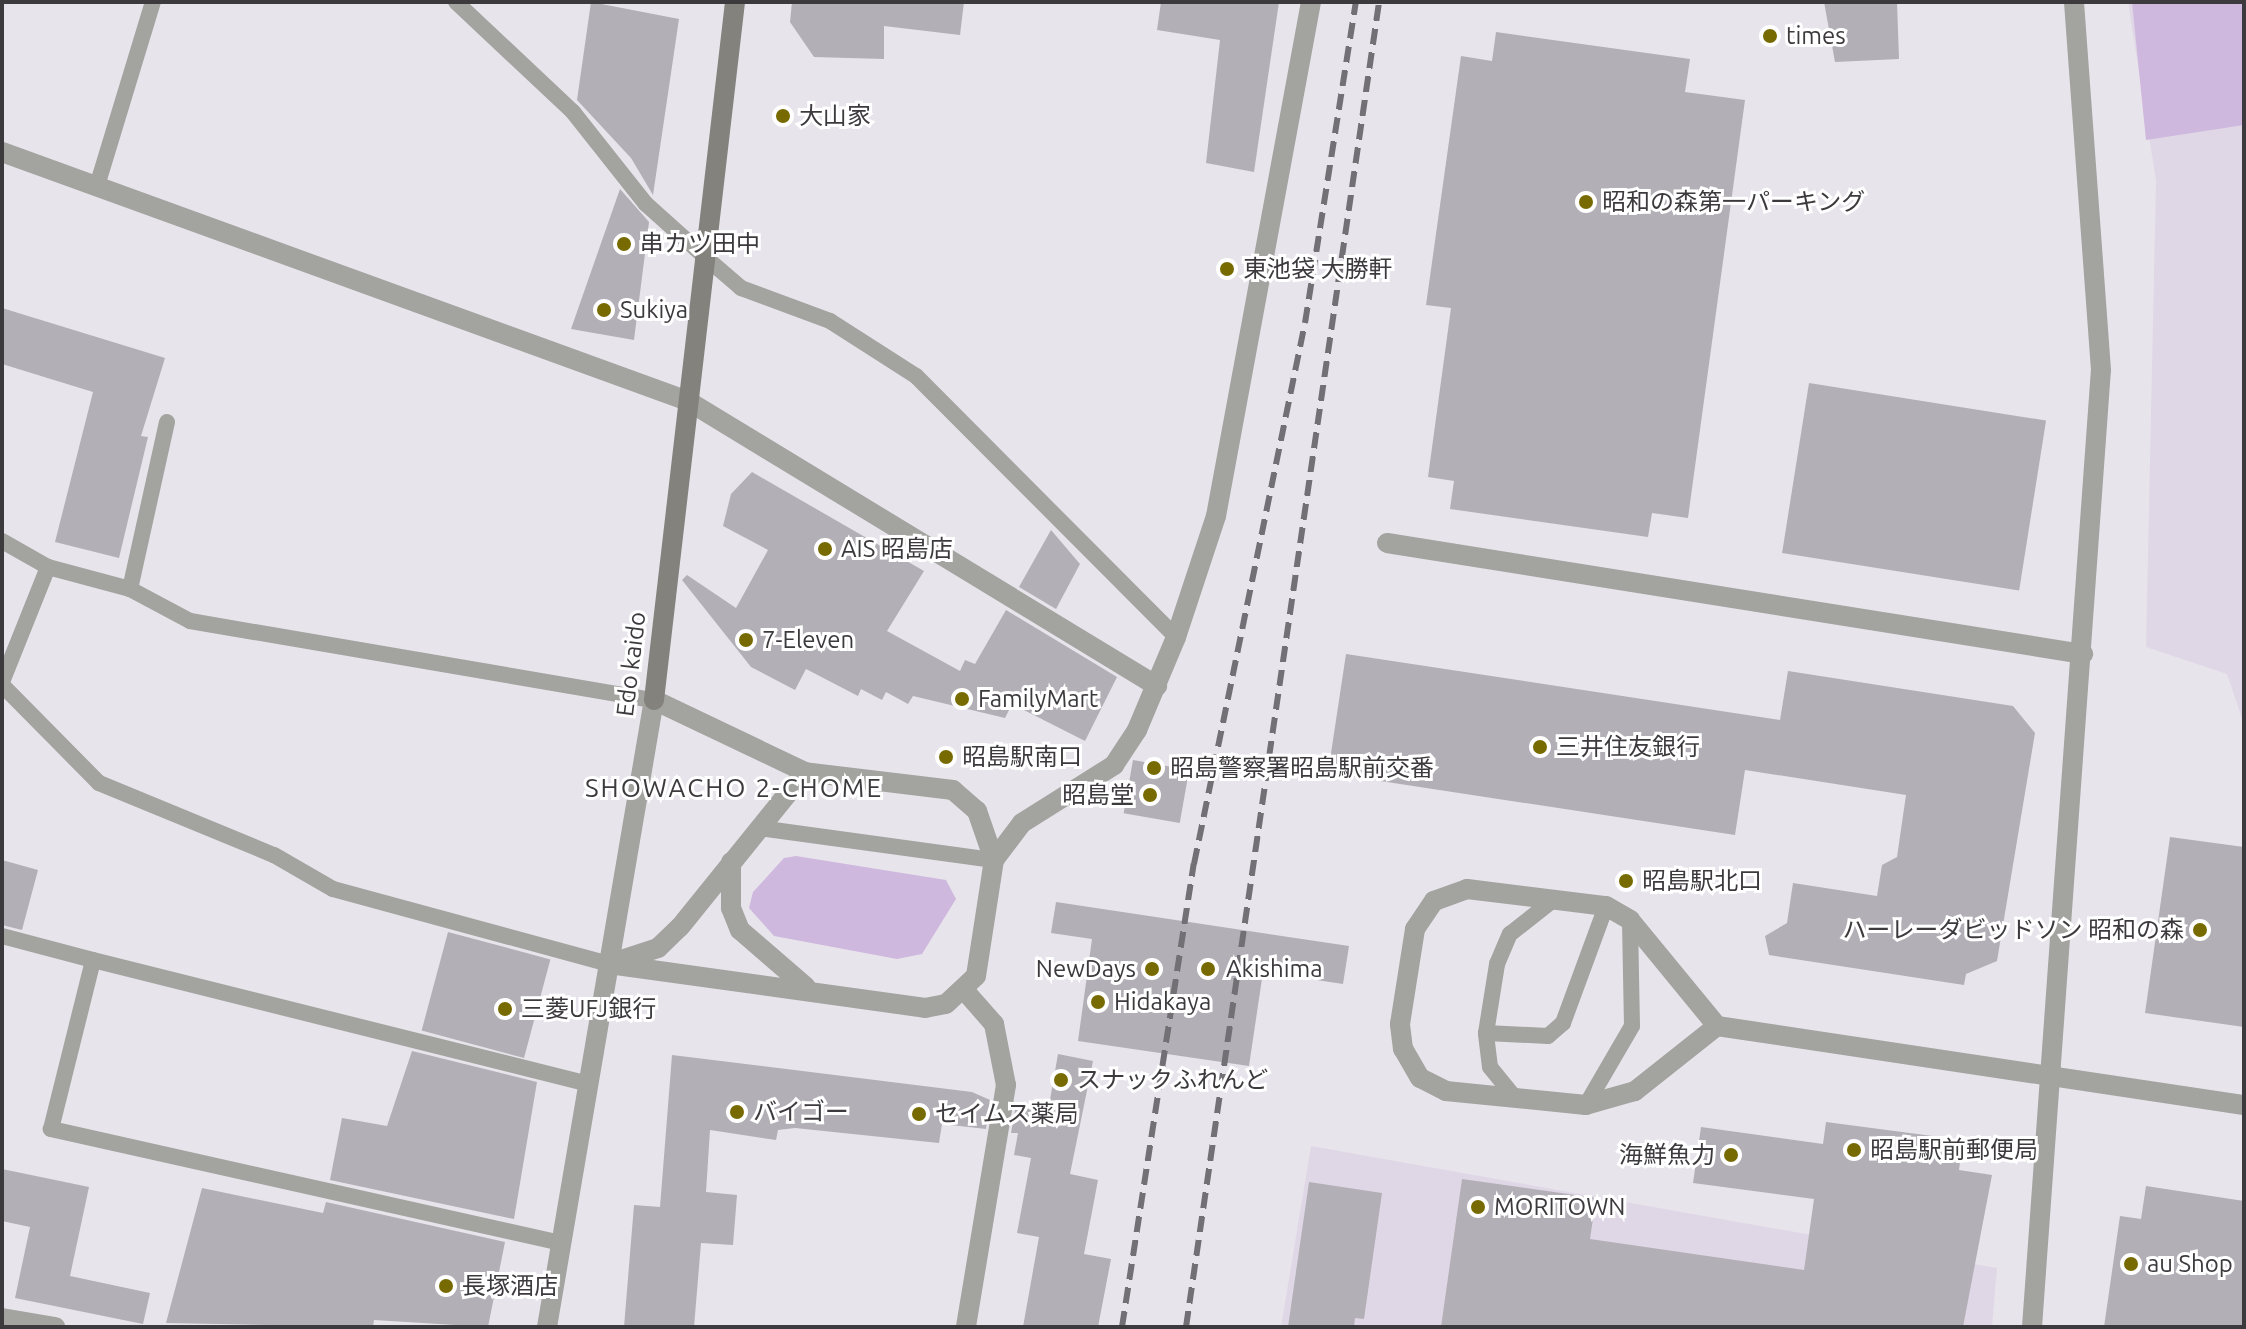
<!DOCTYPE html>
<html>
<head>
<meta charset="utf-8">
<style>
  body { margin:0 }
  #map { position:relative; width:2246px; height:1329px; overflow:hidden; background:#e8e4ec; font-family:Ubuntu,"Noto Sans JP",sans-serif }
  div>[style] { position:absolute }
  .built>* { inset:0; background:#dfd7e5 }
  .green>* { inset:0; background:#cfb8de }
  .building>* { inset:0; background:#b3afb6; transform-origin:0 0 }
  .service>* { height:16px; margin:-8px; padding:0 8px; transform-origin:8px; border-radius:8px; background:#a3a39f }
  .minor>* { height:20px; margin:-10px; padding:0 10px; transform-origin:10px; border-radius:10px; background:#a3a39f }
  .tertiary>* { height:20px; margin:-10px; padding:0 10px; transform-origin:10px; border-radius:10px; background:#a3a39f }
  .secondary>* { height:20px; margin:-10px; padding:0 10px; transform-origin:10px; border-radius:10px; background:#83827d }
  .rail>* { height:6px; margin-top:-3px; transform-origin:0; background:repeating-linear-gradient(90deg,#737075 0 16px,transparent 0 24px) }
  .dots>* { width:22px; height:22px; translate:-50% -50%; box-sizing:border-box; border:4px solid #fff; border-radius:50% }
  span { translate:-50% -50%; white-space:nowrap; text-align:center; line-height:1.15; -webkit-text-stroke:6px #fff; paint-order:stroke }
  .poi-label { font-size:24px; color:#3c3a3d }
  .left { translate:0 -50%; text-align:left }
  .right { translate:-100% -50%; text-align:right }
  .street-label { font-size:24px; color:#3c3a3d }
  .neighbourhood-label { font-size:26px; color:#3c3a3d; letter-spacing:2px }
  .frame { position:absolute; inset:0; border:4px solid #3c3a3d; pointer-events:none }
</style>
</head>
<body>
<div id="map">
  <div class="built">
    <i style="clip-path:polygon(2128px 2px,2244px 2px,2244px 724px,2227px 674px,2146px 647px,2156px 181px)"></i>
    <i style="clip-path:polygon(1311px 1146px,1997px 1268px,1992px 1327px,1281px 1327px)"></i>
  </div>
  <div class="green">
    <i style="clip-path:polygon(2132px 2px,2244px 2px,2244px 125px,2146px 140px)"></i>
    <i style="clip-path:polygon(796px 856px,946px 880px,956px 899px,922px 954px,897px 959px,774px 936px,749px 908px,753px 892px,784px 858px)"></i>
  </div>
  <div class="building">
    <i style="clip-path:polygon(591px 2px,679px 19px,653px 195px,631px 158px,577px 100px)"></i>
    <i style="clip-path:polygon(792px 2px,964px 2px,960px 35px,884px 26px,884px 59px,814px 57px,790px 22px)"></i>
    <i style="clip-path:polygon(1161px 2px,1279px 2px,1254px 172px,1206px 163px,1220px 40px,1157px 30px)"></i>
    <i style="clip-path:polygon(1824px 2px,1897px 2px,1899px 59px,1835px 62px)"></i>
    <i style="clip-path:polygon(1496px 32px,1690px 59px,1685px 92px,1745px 100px,1688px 518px,1652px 513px,1648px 537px,1450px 509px,1454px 481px,1428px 477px,1451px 308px,1426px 305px,1461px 56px,1492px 61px)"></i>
    <i style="clip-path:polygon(620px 189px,649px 222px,634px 340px,571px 329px)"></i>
    <i style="clip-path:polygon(2px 308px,165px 358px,141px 436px,148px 437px,119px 558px,55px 542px,93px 392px,2px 364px)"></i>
    <i style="left:1809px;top:383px;width:240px;height:172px;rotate:9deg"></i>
    <i style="clip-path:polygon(752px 472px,924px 571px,887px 631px,960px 671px,965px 660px,975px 664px,1006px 610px,1117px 677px,1085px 741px,1012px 704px,1005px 718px,913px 696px,908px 704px,886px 692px,882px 700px,861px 689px,858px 696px,806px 669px,795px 690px,751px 667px,682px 580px,687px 575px,736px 608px,768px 550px,723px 526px,731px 494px)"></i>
    <i style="clip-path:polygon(1051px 530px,1080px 564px,1056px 609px,1019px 587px)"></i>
    <i style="clip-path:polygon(1346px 654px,1780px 720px,1788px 671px,2013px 706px,2035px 733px,1997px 961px,1966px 974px,1964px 985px,1769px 955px,1765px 936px,1787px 923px,1793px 883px,1877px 896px,1882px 865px,1897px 857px,1906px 795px,1745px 770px,1735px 835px,1328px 773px)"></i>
    <i style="left:1133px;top:760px;width:57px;height:54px;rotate:10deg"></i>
    <i style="clip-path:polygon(2170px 837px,2244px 847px,2244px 1027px,2145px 1013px)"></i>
    <i style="clip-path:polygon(2px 860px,38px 870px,22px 930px,2px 925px)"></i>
    <i style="clip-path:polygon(1056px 902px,1349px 946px,1343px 984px,1263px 972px,1249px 1066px,1078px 1041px,1092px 939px,1051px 933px)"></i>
    <i style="left:448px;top:932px;width:106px;height:102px;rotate:15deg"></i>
    <i style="clip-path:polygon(412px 1051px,537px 1082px,514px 1219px,330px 1180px,342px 1118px,387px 1126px)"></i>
    <i style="clip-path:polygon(1058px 1054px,1093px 1061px,1070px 1174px,1098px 1180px,1084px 1254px,1111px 1259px,1098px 1327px,1023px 1327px,1039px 1237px,1017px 1233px,1031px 1158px,1014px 1155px,1018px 1133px,1011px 1133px,1016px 1105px,1048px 1111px)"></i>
    <i style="clip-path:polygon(672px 1055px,972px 1092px,990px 1100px,986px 1129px,942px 1124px,939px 1143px,795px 1128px,778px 1130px,776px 1140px,710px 1130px,706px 1192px,737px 1195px,733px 1245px,701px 1243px,694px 1327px,624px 1327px,634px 1205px,660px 1207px)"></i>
    <i style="clip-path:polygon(1826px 1122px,1963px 1140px,1959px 1170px,1992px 1175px,1963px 1327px,1441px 1327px,1462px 1179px,1596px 1198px,1590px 1239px,1804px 1270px,1814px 1199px,1693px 1183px,1701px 1127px,1823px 1144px)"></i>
    <i style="clip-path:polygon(2px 1169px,89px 1187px,70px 1276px,150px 1293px,143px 1324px,15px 1298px,30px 1227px,2px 1221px)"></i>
    <i style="clip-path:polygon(1309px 1182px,1382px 1193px,1364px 1319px,1355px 1318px,1354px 1327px,1288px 1327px)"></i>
    <i style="clip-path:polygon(2146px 1186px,2244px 1201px,2244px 1327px,2104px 1327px,2120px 1216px,2141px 1219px)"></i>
    <i style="clip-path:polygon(202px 1188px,323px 1213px,326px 1202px,505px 1242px,488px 1327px,374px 1320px,373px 1327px,166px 1323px)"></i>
  </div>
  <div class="service">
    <i style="left:456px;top:2px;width:161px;rotate:43.2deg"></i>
    <i style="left:573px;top:112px;width:117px;rotate:51.6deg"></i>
    <i style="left:646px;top:204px;width:79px;rotate:41.9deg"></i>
    <i style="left:705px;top:257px;width:48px;rotate:40.7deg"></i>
    <i style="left:741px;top:288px;width:95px;rotate:20.3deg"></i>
    <i style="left:830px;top:321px;width:102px;rotate:32.6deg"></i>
    <i style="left:916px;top:376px;width:368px;rotate:45.1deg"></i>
    <i style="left:97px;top:186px;width:192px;rotate:-73.1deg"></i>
    <i style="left:2px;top:541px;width:53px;rotate:29.5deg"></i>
    <i style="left:48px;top:567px;width:85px;rotate:15deg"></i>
    <i style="left:130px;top:589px;width:68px;rotate:28.1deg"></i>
    <i style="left:190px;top:621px;width:471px;rotate:9.7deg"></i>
    <i style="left:130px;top:589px;width:171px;rotate:-77.5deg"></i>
    <i style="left:2px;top:682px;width:124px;rotate:-68.2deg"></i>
    <i style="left:2px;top:685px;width:138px;rotate:45.3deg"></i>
    <i style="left:99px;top:783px;width:189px;rotate:22.4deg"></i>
    <i style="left:274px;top:855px;width:68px;rotate:30deg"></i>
    <i style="left:333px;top:889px;width:286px;rotate:15.2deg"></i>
    <i style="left:759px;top:828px;width:237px;rotate:7.8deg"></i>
    <i style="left:2px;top:936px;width:94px;rotate:14.8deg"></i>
    <i style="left:1486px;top:1033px;width:62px;rotate:2.8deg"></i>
    <i style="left:1548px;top:1036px;width:20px;rotate:-41deg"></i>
    <i style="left:1563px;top:1023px;width:125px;rotate:-69.8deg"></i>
    <i style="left:1516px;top:1099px;width:41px;rotate:-129.1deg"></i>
    <i style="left:1490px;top:1067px;width:34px;rotate:-97deg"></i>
    <i style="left:1486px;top:1033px;width:70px;rotate:-80.9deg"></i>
    <i style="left:1497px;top:964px;width:33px;rotate:-67deg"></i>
    <i style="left:1510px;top:934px;width:55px;rotate:-38.3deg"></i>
    <i style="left:1586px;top:1105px;width:91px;rotate:-59.8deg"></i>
    <i style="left:1632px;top:1026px;width:106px;rotate:-91.1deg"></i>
    <i style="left:561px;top:1243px;width:523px;rotate:-167.4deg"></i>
    <i style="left:51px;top:1129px;width:174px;rotate:-76deg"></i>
    <i style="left:93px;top:960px;width:511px;rotate:14.04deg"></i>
  </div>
  <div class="minor">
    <i style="left:2px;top:152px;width:730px;rotate:19.95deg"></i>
    <i style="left:688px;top:401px;width:549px;rotate:31.29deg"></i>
    <i style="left:1387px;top:543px;width:705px;rotate:9.06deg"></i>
    <i style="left:994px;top:860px;width:46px;rotate:-52.9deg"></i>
    <i style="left:1022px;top:823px;width:109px;rotate:-32.2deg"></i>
    <i style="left:1114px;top:765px;width:42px;rotate:-56.7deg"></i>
    <i style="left:1137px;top:730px;width:101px;rotate:-67.2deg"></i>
    <i style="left:1176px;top:637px;width:127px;rotate:-71.7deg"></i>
    <i style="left:1216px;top:516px;width:523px;rotate:-79.53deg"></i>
    <i style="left:731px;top:862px;width:46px;rotate:90deg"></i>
    <i style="left:731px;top:908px;width:24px;rotate:68deg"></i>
    <i style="left:740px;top:930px;width:87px;rotate:40.8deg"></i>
    <i style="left:1467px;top:889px;width:140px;rotate:7deg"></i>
    <i style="left:1606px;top:906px;width:28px;rotate:30deg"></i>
    <i style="left:1630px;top:920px;width:137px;rotate:50.6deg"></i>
    <i style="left:1717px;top:1026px;width:105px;rotate:141.6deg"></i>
    <i style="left:1635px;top:1091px;width:51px;rotate:164.1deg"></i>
    <i style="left:1586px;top:1105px;width:141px;rotate:-174.3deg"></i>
    <i style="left:1446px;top:1091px;width:29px;rotate:-153deg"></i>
    <i style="left:1420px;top:1078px;width:34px;rotate:-120deg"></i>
    <i style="left:1403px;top:1049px;width:25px;rotate:-97deg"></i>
    <i style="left:1400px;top:1024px;width:96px;rotate:-81deg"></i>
    <i style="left:1415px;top:929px;width:34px;rotate:-56deg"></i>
    <i style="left:1434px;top:901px;width:35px;rotate:-20deg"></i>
    <i style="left:618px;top:961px;width:42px;rotate:-18deg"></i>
    <i style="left:658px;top:948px;width:30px;rotate:-44deg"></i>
    <i style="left:680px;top:927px;width:199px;rotate:-51.1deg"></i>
    <i style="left:609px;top:964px;width:319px;rotate:7.9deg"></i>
    <i style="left:925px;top:1008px;width:21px;rotate:-11deg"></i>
    <i style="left:946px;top:1004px;width:41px;rotate:-43deg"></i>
    <i style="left:976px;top:976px;width:117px;rotate:-81.2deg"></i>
    <i style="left:994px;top:860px;width:52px;rotate:-109.1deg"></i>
    <i style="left:977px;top:811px;width:32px;rotate:-139deg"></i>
    <i style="left:953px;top:790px;width:149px;rotate:-173.1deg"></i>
    <i style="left:805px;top:772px;width:167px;rotate:-154.5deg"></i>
    <i style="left:965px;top:991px;width:44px;rotate:48.7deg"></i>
    <i style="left:994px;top:1024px;width:62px;rotate:78.9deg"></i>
    <i style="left:1006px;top:1085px;width:245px;rotate:99.4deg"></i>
    <i style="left:2px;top:1318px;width:54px;rotate:9.6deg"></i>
  </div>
  <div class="tertiary">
    <i style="left:1717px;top:1026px;width:533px;rotate:8.53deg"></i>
    <i style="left:547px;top:1327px;width:636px;rotate:-80.32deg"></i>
    <i style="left:2032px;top:1327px;width:959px;rotate:-85.88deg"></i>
    <i style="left:2101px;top:370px;width:369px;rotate:-94.2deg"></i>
  </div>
  <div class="secondary">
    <i style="left:654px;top:700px;width:703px;rotate:-83.38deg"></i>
  </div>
  <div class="rail">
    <i style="left:1122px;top:1327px;width:469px;rotate:-81.2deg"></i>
    <i style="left:1194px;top:864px;width:552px;rotate:-78.41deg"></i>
    <i style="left:1305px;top:323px;width:325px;rotate:-81deg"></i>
    <i style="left:1186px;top:1327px;width:1339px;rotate:-81.71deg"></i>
  </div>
  <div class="dots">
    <i style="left:1770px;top:36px;background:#776a01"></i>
    <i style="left:783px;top:116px;background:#776a01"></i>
    <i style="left:1586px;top:202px;background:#776a01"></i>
    <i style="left:624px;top:244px;background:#776a01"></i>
    <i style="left:1227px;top:269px;background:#776a01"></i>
    <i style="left:604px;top:310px;background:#776a01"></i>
    <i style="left:825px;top:549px;background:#776a01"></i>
    <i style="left:746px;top:640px;background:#776a01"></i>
    <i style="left:962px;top:699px;background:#776a01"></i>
    <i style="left:1540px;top:747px;background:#776a01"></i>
    <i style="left:946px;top:757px;background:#776a01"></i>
    <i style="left:1154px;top:768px;background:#776a01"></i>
    <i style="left:1150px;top:795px;background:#776a01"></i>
    <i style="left:1626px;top:881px;background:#776a01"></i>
    <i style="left:2200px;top:930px;background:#776a01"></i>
    <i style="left:1152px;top:969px;background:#776a01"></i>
    <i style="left:1208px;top:969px;background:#776a01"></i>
    <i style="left:1098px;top:1002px;background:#776a01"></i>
    <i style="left:505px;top:1009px;background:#776a01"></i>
    <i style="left:1061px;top:1080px;background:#776a01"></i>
    <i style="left:737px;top:1112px;background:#776a01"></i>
    <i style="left:919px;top:1114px;background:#776a01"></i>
    <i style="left:1854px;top:1150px;background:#776a01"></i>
    <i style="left:1731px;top:1155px;background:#776a01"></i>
    <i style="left:1478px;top:1207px;background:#776a01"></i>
    <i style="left:2131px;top:1264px;background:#776a01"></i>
    <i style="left:446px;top:1286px;background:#776a01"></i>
  </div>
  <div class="poi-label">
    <span class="left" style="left:1786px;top:36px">times</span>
    <span class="left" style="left:799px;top:116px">大山家</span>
    <span class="left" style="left:1602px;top:202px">昭和の森第一パーキング</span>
    <span class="left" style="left:640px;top:244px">串カツ田中</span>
    <span class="left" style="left:1243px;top:269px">東池袋 大勝軒</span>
    <span class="left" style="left:620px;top:310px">Sukiya</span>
    <span class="left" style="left:841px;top:549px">AIS 昭島店</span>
    <span class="left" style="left:762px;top:640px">7-Eleven</span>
    <span class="left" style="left:978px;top:699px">FamilyMart</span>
    <span class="left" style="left:1556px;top:747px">三井住友銀行</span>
    <span class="left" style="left:962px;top:757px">昭島駅南口</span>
    <span class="left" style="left:1170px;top:768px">昭島警察署昭島駅前交番</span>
    <span class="right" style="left:1134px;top:795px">昭島堂</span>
    <span class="left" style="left:1642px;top:881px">昭島駅北口</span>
    <span class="right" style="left:2184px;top:930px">ハーレーダビッドソン 昭和の森</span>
    <span class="right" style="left:1136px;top:969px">NewDays</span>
    <span class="left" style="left:1226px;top:969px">Akishima</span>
    <span class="left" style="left:1114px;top:1002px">Hidakaya</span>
    <span class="left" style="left:521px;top:1009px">三菱UFJ銀行</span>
    <span class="left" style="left:1077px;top:1080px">スナックふれんど</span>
    <span class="left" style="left:753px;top:1112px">バイゴー</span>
    <span class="left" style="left:935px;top:1114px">セイムス薬局</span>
    <span class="left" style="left:1870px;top:1150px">昭島駅前郵便局</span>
    <span class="right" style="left:1715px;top:1155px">海鮮魚力</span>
    <span class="left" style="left:1494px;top:1207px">MORITOWN</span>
    <span class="left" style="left:2147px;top:1264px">au Shop</span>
    <span class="left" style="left:462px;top:1286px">長塚酒店</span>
  </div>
  <div class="street-label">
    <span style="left:631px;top:664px;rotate:-83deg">Edo kaido</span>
  </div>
  <div class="neighbourhood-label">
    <span style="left:734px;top:788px">SHOWACHO 2-CHOME</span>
  </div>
  <div class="frame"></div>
</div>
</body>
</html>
